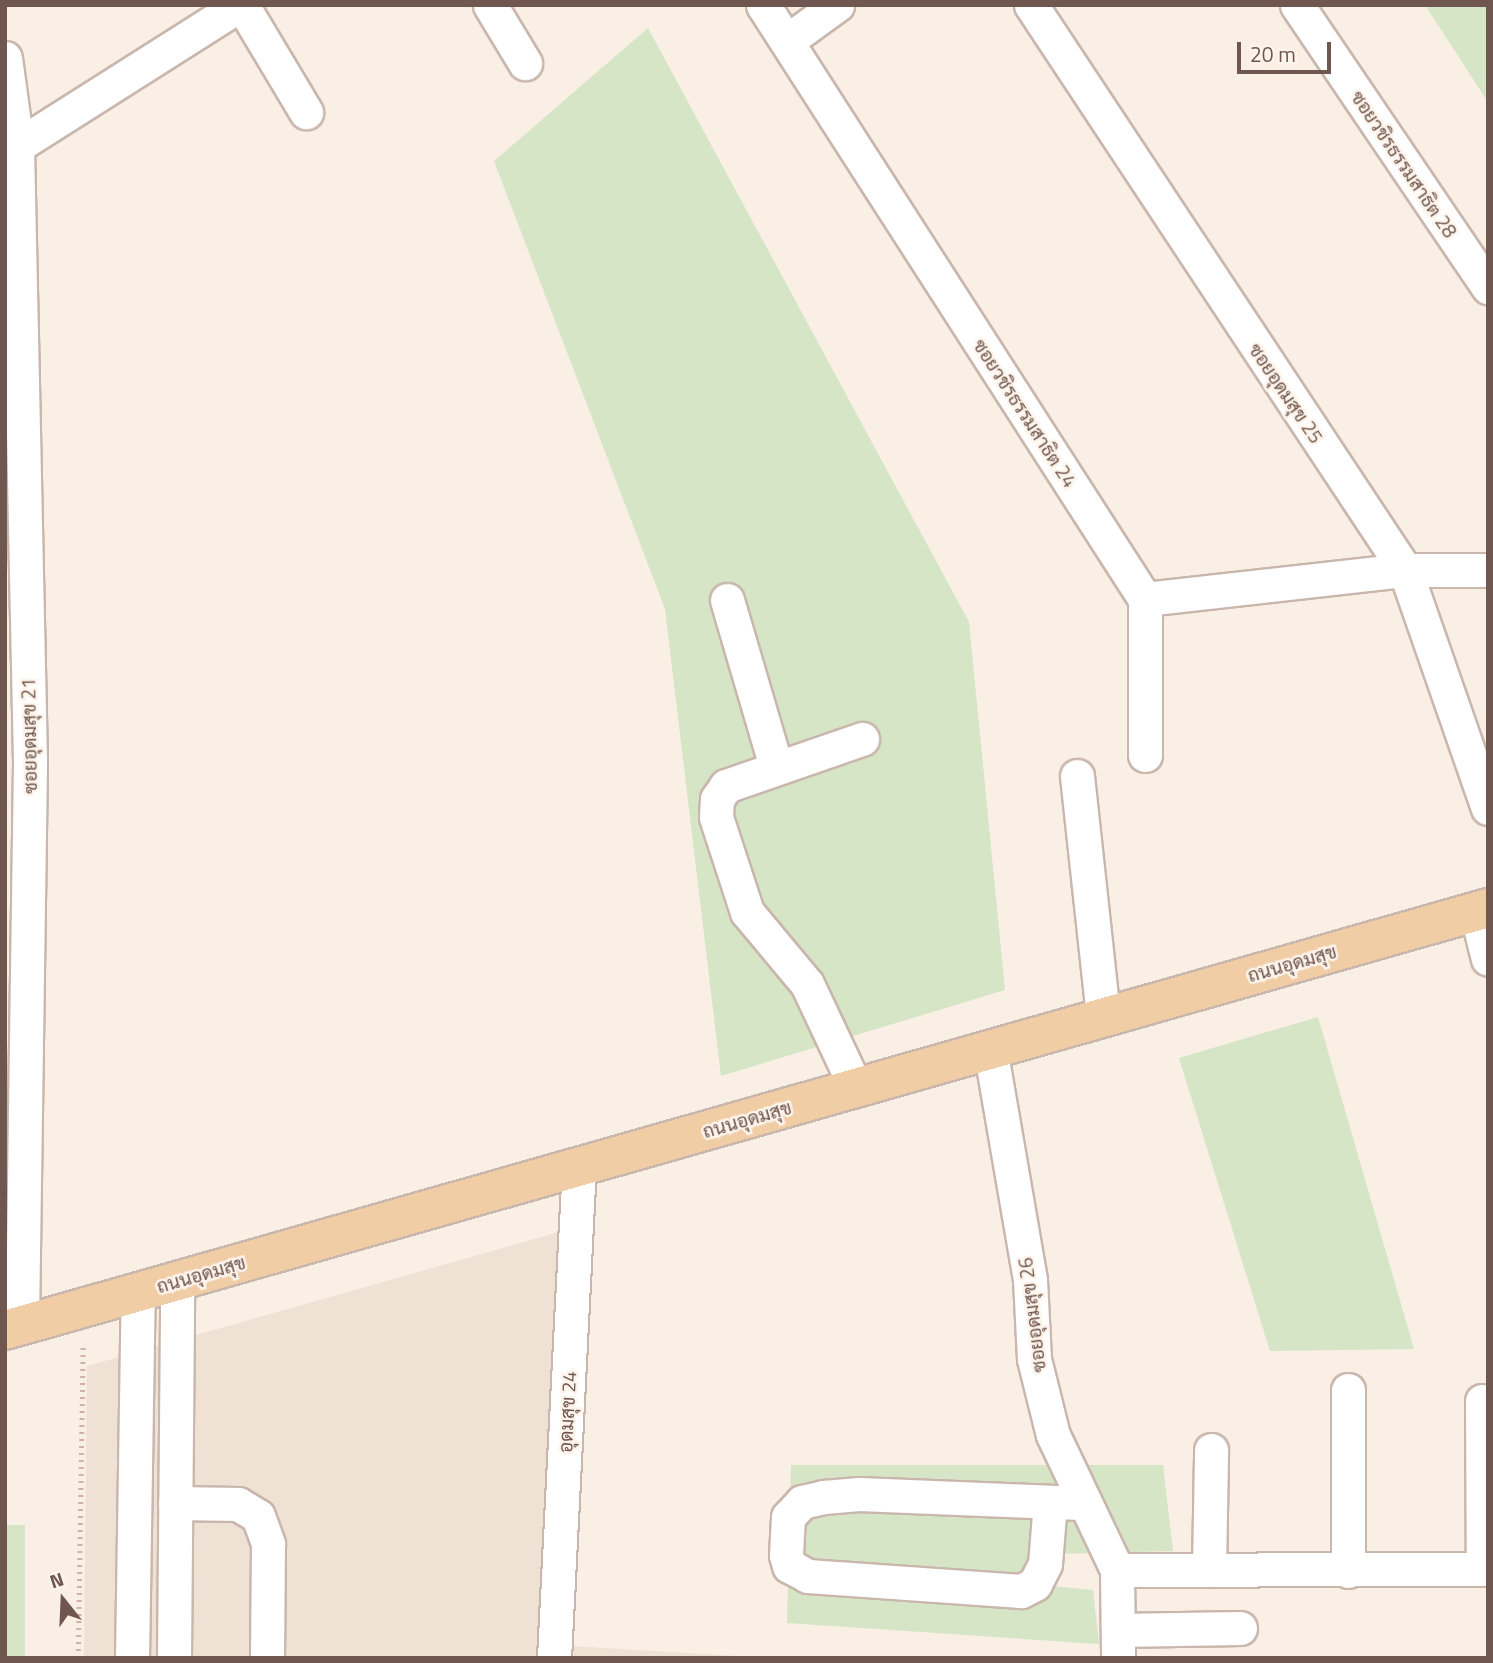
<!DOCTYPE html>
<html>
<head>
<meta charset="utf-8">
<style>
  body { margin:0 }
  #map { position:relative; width:1493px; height:1663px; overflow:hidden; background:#f9efe5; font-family:"Titillium Web",Sarabun,sans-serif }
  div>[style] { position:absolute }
  .residential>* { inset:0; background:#f0e1d5 }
  .green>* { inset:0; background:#d5e5c6; transform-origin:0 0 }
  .path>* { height:4.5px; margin-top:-2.25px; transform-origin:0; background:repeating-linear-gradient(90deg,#d0b1a4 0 2px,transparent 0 7px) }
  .roads { filter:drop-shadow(2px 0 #c9b7ad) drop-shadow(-2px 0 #c9b7ad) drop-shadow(0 2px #c9b7ad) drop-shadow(0 -2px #c9b7ad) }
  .minor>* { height:33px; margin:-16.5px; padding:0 16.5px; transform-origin:16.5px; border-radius:16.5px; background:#fff }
  .major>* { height:38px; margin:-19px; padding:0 19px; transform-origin:19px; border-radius:19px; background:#f0cda5 }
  span { translate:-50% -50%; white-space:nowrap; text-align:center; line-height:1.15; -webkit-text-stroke:5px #fdf4eb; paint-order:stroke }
  .street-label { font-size:19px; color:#6f564e }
  .frame { position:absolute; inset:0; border:7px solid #6f564e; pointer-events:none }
  .north { position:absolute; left:28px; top:1565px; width:70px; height:70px; -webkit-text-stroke:5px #fdf4eb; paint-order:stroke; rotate:342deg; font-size:19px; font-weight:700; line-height:28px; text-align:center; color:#6f564e }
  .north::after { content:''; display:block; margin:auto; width:24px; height:32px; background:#6f564e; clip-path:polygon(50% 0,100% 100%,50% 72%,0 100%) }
  .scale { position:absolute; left:1237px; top:42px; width:94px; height:32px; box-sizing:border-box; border:4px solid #6f564e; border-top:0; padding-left:9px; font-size:21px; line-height:24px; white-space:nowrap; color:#6f564e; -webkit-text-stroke:5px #fdf4eb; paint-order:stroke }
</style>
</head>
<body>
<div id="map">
  <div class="residential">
    <i style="clip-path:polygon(591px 1223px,570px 1646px,774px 1658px,84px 1658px,87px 1366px)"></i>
  </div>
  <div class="green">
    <i style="clip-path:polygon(1425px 5px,1488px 5px,1488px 102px)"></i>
    <i style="clip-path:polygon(648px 28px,969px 622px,1005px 990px,721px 1076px,665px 609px,494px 161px)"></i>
    <i style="clip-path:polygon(1318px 1017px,1414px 1349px,1270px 1351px,1179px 1058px)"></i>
    <i style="clip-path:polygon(791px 1465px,1163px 1465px,1173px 1551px,1056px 1554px,1051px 1586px,1093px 1590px,1099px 1644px,787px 1623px)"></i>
    <i style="left:5px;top:1525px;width:20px;height:133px"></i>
  </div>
  <div class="path">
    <i style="left:78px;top:1658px;width:314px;rotate:-89.1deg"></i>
  </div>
  <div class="roads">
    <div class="minor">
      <i style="left:242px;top:5px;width:125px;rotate:59.1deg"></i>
      <i style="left:490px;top:5px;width:68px;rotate:58.9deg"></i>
      <i style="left:763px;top:5px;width:706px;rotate:57.26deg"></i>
      <i style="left:1145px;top:599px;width:262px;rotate:-6.4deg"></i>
      <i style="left:1405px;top:570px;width:83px"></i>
      <i style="left:1031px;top:5px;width:678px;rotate:56.5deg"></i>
      <i style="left:1405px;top:570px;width:252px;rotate:70.8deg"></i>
      <i style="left:1297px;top:5px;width:341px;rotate:55.9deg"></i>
      <i style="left:787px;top:41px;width:62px;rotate:-35.8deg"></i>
      <i style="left:5px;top:58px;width:89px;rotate:82.2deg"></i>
      <i style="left:17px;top:146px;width:617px;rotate:88.79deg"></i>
      <i style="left:30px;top:763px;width:562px;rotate:90.82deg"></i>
      <i style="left:17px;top:146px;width:263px;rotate:-32.4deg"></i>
      <i style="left:1145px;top:599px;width:156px;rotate:90deg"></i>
      <i style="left:727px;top:600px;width:174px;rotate:73.6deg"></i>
      <i style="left:1077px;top:776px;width:240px;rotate:83.8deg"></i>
      <i style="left:1476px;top:911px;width:49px;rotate:76deg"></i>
      <i style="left:990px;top:1048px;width:235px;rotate:80.2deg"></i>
      <i style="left:1030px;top:1280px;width:79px;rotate:87.1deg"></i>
      <i style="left:1034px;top:1359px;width:78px;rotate:76deg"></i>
      <i style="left:1053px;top:1435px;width:149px;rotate:64.6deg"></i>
      <i style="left:1117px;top:1570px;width:88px;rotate:89.3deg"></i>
      <i style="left:856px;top:1088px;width:115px;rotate:-115.2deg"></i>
      <i style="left:807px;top:984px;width:94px;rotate:-129.8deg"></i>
      <i style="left:747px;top:912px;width:100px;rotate:-108.1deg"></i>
      <i style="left:716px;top:817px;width:18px;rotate:-87deg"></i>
      <i style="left:717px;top:799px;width:16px;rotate:-55deg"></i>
      <i style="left:726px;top:786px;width:144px;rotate:-19.1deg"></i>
      <i style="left:1348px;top:1390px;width:181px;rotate:90deg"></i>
      <i style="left:1482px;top:1401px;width:168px;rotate:89.7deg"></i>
      <i style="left:1050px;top:1502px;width:62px;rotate:94.6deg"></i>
      <i style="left:1045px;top:1564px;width:22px;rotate:117deg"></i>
      <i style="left:1035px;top:1584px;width:16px;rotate:153deg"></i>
      <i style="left:1021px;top:1591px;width:214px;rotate:-176deg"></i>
      <i style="left:808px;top:1576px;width:21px;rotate:-152deg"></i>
      <i style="left:789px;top:1566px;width:11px;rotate:-105deg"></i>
      <i style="left:786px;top:1555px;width:38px;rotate:-87deg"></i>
      <i style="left:788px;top:1517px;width:21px;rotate:-47deg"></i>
      <i style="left:802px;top:1502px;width:23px;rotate:-13deg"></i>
      <i style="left:824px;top:1497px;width:35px;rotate:-5deg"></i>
      <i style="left:859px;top:1494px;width:222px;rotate:2.3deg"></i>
      <i style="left:175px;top:1503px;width:63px;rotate:0.9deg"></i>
      <i style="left:238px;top:1504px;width:23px;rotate:31deg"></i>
      <i style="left:258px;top:1516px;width:30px;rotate:70deg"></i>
      <i style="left:268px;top:1544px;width:114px;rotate:90.5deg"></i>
      <i style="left:1117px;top:1570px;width:371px;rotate:-0.2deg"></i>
      <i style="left:1209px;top:1570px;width:120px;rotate:-89deg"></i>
      <i style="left:1118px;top:1630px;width:122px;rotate:-0.9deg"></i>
      <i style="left:132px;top:1658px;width:366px;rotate:-89.1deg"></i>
      <i style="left:174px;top:1658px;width:378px;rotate:-89.5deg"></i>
      <i style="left:554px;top:1658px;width:492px;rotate:-87.1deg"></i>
    </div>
    <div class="major">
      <i style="left:5px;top:1330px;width:1542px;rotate:-15.88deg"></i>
    </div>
  </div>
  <div class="street-label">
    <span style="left:1404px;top:164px;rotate:56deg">ซอยวชิรธรรมสาธิต 28</span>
    <span style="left:1286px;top:393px;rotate:56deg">ซอยอุดมสุข 25</span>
    <span style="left:1025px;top:413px;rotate:57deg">ซอยวชิรธรรมสาธิต 24</span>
    <span style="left:29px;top:736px;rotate:-91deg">ซอยอุดมสุข 21</span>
    <span style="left:1292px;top:963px;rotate:-16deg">ถนนอุดมสุข</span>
    <span style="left:747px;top:1119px;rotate:-16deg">ถนนอุดมสุข</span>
    <span style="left:201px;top:1274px;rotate:-16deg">ถนนอุดมสุข</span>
    <span style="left:1032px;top:1315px;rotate:-97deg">ซอยอุดมสุข 26</span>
    <span style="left:567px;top:1412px;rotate:-87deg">อุดมสุข 24</span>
  </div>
  <div class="frame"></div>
  <div class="north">N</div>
  <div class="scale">20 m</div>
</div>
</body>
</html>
